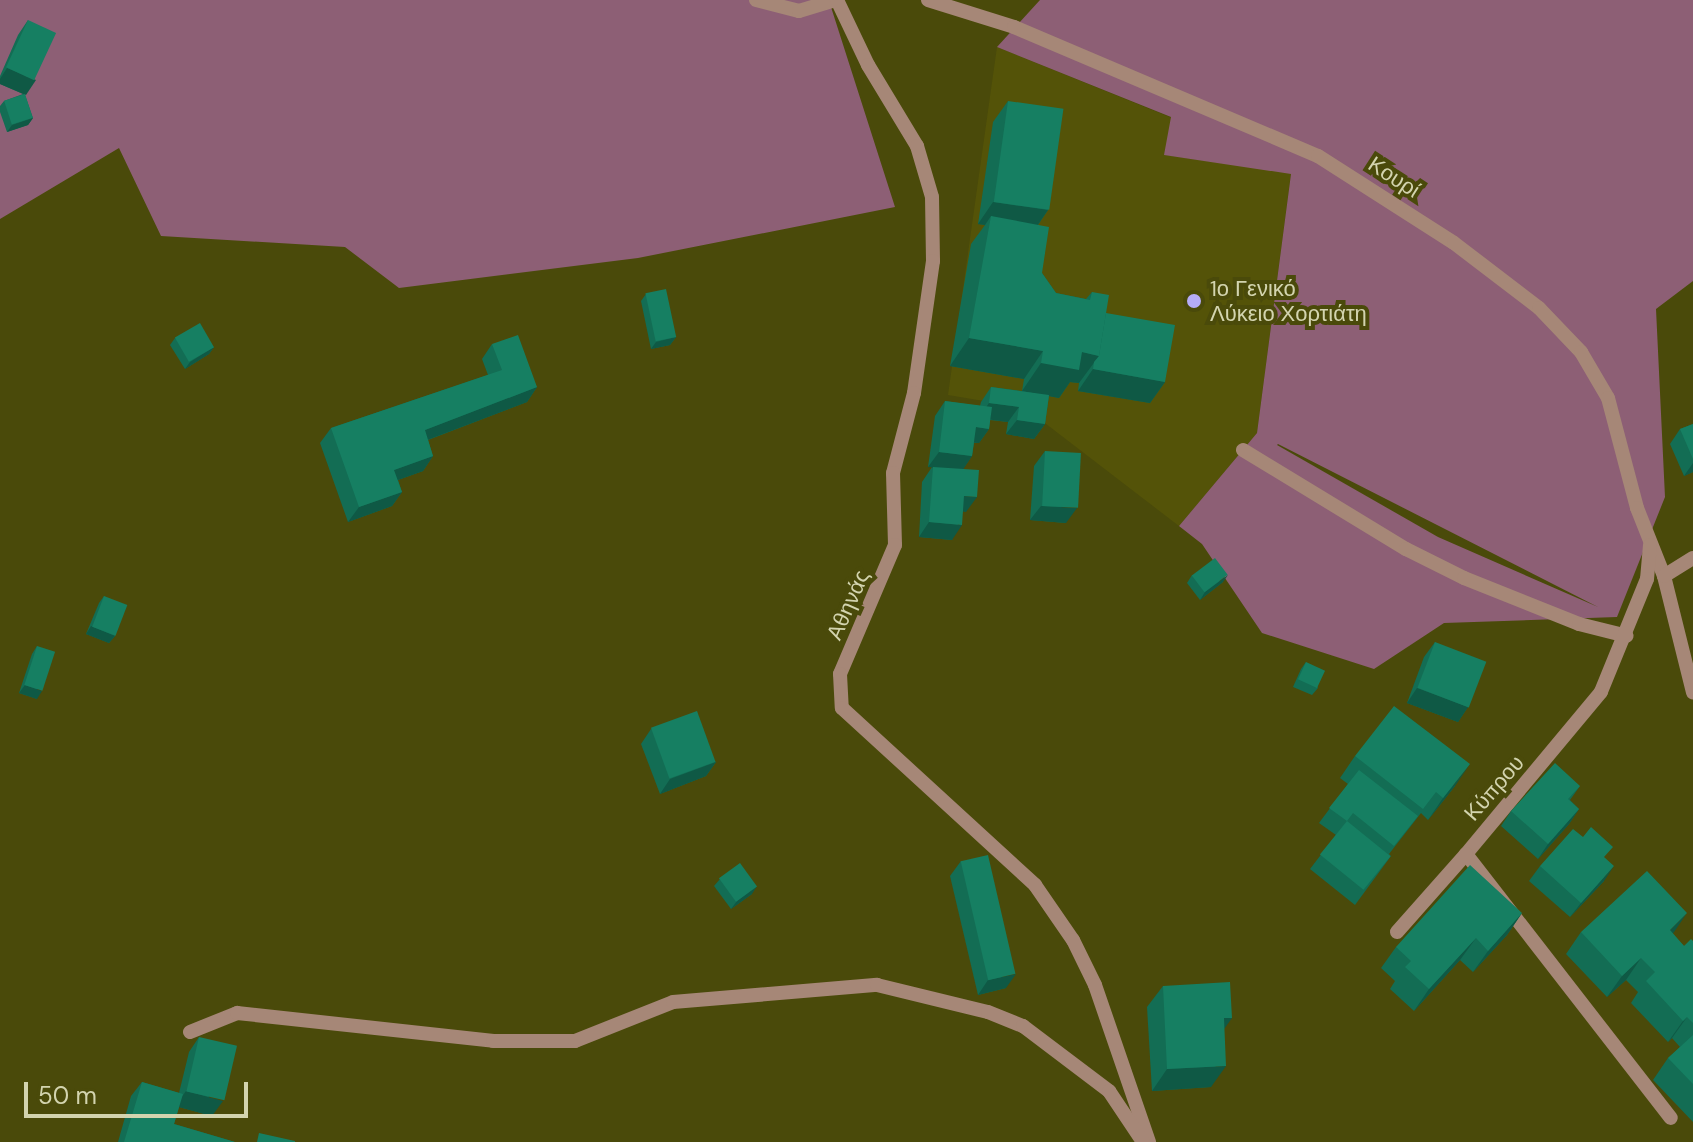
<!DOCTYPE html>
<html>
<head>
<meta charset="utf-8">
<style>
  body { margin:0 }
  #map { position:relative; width:1693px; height:1142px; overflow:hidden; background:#4a4a0a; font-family:"DM Sans",sans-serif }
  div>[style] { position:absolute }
  .built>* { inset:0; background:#545308 }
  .green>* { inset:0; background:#8d5f75 }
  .minor>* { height:14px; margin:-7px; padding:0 7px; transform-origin:7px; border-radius:7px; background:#a68777 }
  .wall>* { inset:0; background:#136d54 }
  .shaded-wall>* { inset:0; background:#0f5945 }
  .building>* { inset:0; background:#167f62; transform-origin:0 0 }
  .dots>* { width:22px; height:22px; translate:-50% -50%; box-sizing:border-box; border:4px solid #4a4a0a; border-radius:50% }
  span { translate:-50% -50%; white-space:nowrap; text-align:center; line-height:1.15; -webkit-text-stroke:8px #4a4a0a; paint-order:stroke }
  .street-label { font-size:22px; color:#d3d4af }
  .poi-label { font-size:22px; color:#d3d4af }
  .left { translate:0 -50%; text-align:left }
  .scale { position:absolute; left:24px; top:1082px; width:224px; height:36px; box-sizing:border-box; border:4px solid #d3d4af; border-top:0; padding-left:10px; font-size:24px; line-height:28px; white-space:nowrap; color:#d3d4af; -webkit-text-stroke:6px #4a4a0a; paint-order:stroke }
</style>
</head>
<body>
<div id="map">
  <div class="built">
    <i style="clip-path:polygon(997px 47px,1172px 118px,1165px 155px,1291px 173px,1257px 433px,1179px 526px,1037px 417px,1038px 410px,948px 395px)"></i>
  </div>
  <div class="green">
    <i style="clip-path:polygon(0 0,845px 0,831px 7px,895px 207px,638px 258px,399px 288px,345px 247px,161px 236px,119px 148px,0 219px)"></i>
    <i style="clip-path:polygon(evenodd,1040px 0,1693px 0,1693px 281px,1656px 309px,1665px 497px,1617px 617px,1444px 623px,1374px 669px,1262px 633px,1202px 544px,1179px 526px,1257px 433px,1291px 174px,1164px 155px,1171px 117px,997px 47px,1040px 0,1277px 445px,1278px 444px,1598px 607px,1438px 537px,1277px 445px)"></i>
  </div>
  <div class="minor">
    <i style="left:756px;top:0;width:44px;rotate:14.3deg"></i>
    <i style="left:799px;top:11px;width:37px;rotate:-17deg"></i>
    <i style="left:837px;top:0;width:72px;rotate:64.5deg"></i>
    <i style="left:868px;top:65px;width:95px;rotate:58.8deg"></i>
    <i style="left:917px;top:146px;width:53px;rotate:73.6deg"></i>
    <i style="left:932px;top:197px;width:64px;rotate:89.1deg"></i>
    <i style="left:933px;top:261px;width:133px;rotate:98.2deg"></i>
    <i style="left:914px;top:393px;width:83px;rotate:104.7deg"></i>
    <i style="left:893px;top:473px;width:72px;rotate:88.4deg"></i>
    <i style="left:895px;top:545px;width:140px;rotate:113.1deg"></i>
    <i style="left:840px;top:674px;width:34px;rotate:87deg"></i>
    <i style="left:842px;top:708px;width:262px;rotate:42.5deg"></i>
    <i style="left:1035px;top:885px;width:67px;rotate:55.4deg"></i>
    <i style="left:1073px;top:940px;width:50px;rotate:63.9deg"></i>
    <i style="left:1095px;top:985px;width:166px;rotate:71deg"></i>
    <i style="left:928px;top:0;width:90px;rotate:17.4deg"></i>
    <i style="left:1014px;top:27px;width:330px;rotate:23deg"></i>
    <i style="left:1318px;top:156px;width:161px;rotate:32.6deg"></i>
    <i style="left:1454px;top:243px;width:107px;rotate:37.4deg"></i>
    <i style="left:1539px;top:308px;width:61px;rotate:46.3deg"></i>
    <i style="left:1581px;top:352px;width:53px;rotate:59.6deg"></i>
    <i style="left:1608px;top:398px;width:114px;rotate:75.2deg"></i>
    <i style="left:1637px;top:508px;width:73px;rotate:68.3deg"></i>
    <i style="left:1664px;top:576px;width:120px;rotate:76deg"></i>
    <i style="left:1243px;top:450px;width:191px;rotate:31.3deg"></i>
    <i style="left:1406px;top:549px;width:65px;rotate:26.6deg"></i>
    <i style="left:1464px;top:578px;width:124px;rotate:21.8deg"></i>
    <i style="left:1579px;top:624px;width:49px;rotate:14deg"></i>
    <i style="left:1650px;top:545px;width:34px;rotate:95deg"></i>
    <i style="left:1647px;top:579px;width:122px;rotate:112.2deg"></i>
    <i style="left:1601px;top:692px;width:211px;rotate:129.8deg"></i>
    <i style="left:1466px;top:854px;width:334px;rotate:52.2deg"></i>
    <i style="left:1664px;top:576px;width:34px;rotate:-32deg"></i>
    <i style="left:1397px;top:932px;width:104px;rotate:-48.5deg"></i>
    <i style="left:190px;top:1032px;width:51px;rotate:-22deg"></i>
    <i style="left:237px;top:1013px;width:258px;rotate:6.2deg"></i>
    <i style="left:493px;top:1041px;width:82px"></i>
    <i style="left:575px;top:1041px;width:105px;rotate:-21.7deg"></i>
    <i style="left:673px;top:1002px;width:205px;rotate:-4.8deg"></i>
    <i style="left:877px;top:985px;width:114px;rotate:13.7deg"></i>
    <i style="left:988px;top:1012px;width:38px;rotate:22deg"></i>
    <i style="left:1023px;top:1026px;width:108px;rotate:37.1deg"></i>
    <i style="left:1109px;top:1091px;width:61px;rotate:56.3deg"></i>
  </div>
  <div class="wall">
    <i style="clip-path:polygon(28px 20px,25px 95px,33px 118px,28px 125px,7px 132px,0 112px,0 106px,4px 101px,23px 94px,0 84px,0 76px,18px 35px)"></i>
    <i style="clip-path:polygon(1008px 101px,1048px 210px,1038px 225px,1042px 273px,1056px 293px,1086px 299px,1092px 292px,1106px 313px,1165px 382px,1150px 403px,1078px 391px,1079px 383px,1070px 382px,1059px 398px,1049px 396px,1045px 424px,1034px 439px,1006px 434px,1008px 422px,990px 420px,989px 429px,979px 443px,974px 443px,972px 456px,963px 469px,966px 512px,963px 511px,952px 540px,919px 537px,922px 482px,932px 467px,928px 467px,935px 416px,945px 401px,980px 406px,981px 402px,991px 387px,1022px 391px,1024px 379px,950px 366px,971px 244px,985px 225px,978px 224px,993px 122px)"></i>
    <i style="clip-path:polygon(646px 294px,676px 337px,670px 345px,651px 349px,641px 301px)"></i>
    <i style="clip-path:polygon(175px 338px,214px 347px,209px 354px,185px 369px,170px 345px)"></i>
    <i style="clip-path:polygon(492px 344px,537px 387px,527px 402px,428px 440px,433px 456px,423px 471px,398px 480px,402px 492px,392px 506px,348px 522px,320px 443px,331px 428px,488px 375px,482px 359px)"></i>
    <i style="clip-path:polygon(1693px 424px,1693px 472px,1684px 476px,1670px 444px,1680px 429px)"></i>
    <i style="clip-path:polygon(1045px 451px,1066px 523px,1030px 520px,1034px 466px)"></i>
    <i style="clip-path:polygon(1192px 575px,1223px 582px,1200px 600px,1187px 583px)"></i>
    <i style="clip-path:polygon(104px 596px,115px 636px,109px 643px,86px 634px,99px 603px)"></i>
    <i style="clip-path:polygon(1435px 642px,1468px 707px,1458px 722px,1407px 703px,1424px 657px)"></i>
    <i style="clip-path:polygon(37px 646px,37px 699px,19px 693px,32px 654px)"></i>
    <i style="clip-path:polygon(1306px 662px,1318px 688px,1312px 695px,1293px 687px,1301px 669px)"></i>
    <i style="clip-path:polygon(651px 729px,716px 762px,706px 776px,660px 794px,641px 744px)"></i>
    <i style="clip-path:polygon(1355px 756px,1455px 786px,1428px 820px,1421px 813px,1389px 854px,1391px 856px,1355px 905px,1310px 869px,1336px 835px,1319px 823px,1348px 784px,1340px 778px)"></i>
    <i style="clip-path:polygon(1580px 786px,1570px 800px,1579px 809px,1569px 824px,1538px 859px,1501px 826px,1511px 811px)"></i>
    <i style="clip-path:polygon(1605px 858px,1604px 881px,1570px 917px,1529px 881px,1540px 866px)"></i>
    <i style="clip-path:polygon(961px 861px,1006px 988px,978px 995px,950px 876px)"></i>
    <i style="clip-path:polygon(720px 879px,752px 894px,731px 909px,714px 886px)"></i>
    <i style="clip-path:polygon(1522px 913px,1507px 935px,1473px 972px,1460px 960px,1414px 1011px,1390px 989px,1395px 981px,1381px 968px,1396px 947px)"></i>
    <i style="clip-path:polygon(1581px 932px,1673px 934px,1684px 946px,1693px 941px,1693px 1122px,1653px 1080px,1668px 1058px,1680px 1047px,1672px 1038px,1668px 1042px,1631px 1003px,1638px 992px,1626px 980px,1607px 997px,1566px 954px)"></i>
    <i style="clip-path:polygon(1163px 986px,1224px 1029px,1211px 1087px,1152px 1091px,1147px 1007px)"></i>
    <i style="clip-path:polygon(199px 1037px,212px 1116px,179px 1107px,174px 1124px,235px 1142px,118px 1142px,131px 1096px,142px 1082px,179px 1093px,189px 1052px)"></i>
  </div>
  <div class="shaded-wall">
    <i style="clip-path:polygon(7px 68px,36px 80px,26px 95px,0 84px,0 79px)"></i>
    <i style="clip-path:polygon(33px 118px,28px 125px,7px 132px,12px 125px)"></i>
    <i style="clip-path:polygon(993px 202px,1048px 210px,1033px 232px,991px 216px,985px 225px,978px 224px)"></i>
    <i style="clip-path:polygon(676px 337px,670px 345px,651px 349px,656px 342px)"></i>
    <i style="clip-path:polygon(969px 338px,1043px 351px,1024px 379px,950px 366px)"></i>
    <i style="clip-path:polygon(214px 347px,209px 354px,185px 369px,190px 362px)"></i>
    <i style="clip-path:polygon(1082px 352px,1099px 356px,1079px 383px,1070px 382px,1059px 398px,1022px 391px,1041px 363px)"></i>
    <i style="clip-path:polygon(1093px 369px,1165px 382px,1150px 403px,1078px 391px)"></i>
    <i style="clip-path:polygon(537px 387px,527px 402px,414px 445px,425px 430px)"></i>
    <i style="clip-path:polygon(989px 403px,1019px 407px,1008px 422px,979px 418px)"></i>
    <i style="clip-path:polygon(1017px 420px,1045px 424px,1034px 439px,1006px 434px)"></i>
    <i style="clip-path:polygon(976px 427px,989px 429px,979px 443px,965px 442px)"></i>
    <i style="clip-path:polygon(939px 452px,972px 456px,962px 471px,928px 467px)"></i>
    <i style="clip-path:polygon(433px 456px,423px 471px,384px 485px,394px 470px)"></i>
    <i style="clip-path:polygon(1693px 463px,1693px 472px,1684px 476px)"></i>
    <i style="clip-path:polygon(402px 492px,392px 506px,348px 522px,359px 507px)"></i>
    <i style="clip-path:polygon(964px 496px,977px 497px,966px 512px,954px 510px)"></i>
    <i style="clip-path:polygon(1041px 506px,1077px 508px,1066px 523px,1030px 520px)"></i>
    <i style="clip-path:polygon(929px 522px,962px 525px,952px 540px,919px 537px)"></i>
    <i style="clip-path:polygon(1228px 575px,1223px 582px,1200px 600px,1205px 592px)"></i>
    <i style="clip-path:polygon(91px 626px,115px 636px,109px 643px,86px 634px)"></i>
    <i style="clip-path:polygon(25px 685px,42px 691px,37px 699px,19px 693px)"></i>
    <i style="clip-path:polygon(1417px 688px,1468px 707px,1458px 722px,1407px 703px)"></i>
    <i style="clip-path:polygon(716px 762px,706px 776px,660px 794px,670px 779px)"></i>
    <i style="clip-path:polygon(1470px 764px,1455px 786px,1428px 820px,1443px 798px)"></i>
    <i style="clip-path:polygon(1579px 809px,1569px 824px,1538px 859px,1548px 844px)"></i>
    <i style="clip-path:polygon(1614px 866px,1604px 881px,1570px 917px,1581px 903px)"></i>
    <i style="clip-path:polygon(757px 886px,752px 894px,731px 909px,737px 901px)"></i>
    <i style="clip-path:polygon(1522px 913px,1507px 935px,1473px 972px,1488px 951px)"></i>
    <i style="clip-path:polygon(1687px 913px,1672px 935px,1670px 930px)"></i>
    <i style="clip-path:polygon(1476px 938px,1460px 960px,1414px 1011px,1429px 989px)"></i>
    <i style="clip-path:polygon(1641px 958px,1626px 980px,1607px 997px,1622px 976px)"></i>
    <i style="clip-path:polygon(1016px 974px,1006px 988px,978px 995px,988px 980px)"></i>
    <i style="clip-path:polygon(1687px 1017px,1672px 1038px,1668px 1042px,1683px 1021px)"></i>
    <i style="clip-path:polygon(1224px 1018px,1232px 1018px,1217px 1039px)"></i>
    <i style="clip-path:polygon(1226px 1066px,1211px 1087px,1152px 1091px,1167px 1069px)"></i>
    <i style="clip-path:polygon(186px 1091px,223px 1101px,212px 1116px,175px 1106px)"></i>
  </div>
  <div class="building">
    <i style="left:28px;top:20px;width:31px;height:52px;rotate:25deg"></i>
    <i style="left:25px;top:94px;width:25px;height:22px;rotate:72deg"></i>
    <i style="left:1008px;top:101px;width:56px;height:102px;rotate:8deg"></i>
    <i style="clip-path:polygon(991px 216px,1049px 227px,1042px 273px,1056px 293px,1090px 300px,1092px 292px,1109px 295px,1099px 356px,1082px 352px,1079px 370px,1041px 363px,1043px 351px,969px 338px)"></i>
    <i style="left:666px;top:289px;width:49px;height:21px;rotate:78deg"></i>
    <i style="clip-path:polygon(1106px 313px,1175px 325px,1165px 382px,1093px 369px,1094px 362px,1099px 356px)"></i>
    <i style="left:200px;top:323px;width:28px;height:29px;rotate:60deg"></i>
    <i style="clip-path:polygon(518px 335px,537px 387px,425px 430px,433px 456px,394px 470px,402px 492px,359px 507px,331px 428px,502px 370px,492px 344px)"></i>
    <i style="clip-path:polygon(991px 387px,1049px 395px,1045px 424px,1017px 420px,1019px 407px,989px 403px)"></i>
    <i style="clip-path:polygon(945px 401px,992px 407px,989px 429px,976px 427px,972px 456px,939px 452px)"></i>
    <i style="clip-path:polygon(1693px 424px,1693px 459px,1680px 429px)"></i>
    <i style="left:1045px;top:451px;width:36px;height:55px;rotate:3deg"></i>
    <i style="clip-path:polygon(933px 467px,979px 470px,977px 497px,964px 496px,962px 525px,929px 522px)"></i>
    <i style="left:1215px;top:558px;width:21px;height:29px;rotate:53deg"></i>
    <i style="left:104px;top:596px;width:25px;height:33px;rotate:21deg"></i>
    <i style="left:1435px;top:642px;width:55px;height:49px;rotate:21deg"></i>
    <i style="left:37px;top:646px;width:19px;height:41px;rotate:18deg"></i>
    <i style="left:1306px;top:662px;width:21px;height:19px;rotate:25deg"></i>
    <i style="clip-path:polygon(1394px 706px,1470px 764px,1443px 798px,1436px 792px,1423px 809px,1355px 756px)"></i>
    <i style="left:697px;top:711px;width:54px;height:49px;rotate:70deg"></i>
    <i style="clip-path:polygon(1555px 763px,1580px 786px,1568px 799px,1579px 809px,1548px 844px,1511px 811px)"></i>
    <i style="clip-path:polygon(1359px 770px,1418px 816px,1394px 846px,1353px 813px,1347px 821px,1329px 808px)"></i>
    <i style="left:1347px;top:821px;width:56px;height:43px;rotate:39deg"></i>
    <i style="clip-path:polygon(1591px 827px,1613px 847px,1604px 857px,1614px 866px,1581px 903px,1540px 866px,1573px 829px,1583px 837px)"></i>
    <i style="left:988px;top:855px;width:122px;height:28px;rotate:77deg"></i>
    <i style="left:740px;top:863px;width:29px;height:26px;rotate:54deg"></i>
    <i style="clip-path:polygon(1470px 865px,1522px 913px,1488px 951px,1476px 938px,1429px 989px,1405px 967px,1411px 961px,1396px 947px)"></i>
    <i style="clip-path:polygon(1647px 871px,1687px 913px,1670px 930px,1684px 946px,1691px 939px,1693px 941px,1693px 1023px,1687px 1017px,1683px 1021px,1646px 981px,1655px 972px,1641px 958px,1622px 976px,1581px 932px)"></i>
    <i style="clip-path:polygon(1230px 982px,1232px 1018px,1224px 1018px,1226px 1066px,1167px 1069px,1163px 986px)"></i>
    <i style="clip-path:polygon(1693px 1035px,1693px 1084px,1668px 1058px)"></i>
    <i style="left:199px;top:1037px;width:39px;height:56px;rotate:13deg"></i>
    <i style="clip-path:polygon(142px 1082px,183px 1094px,174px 1124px,235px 1142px,124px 1142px)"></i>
    <i style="clip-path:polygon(259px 1133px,295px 1141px,295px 1142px,257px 1142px)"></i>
  </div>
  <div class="dots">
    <i style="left:1194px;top:301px;background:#b5acf8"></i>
  </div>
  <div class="street-label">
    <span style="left:1394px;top:177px;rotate:33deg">Κουρί</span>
    <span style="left:848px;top:605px;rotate:-66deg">Αθηνάς</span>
    <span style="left:1494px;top:788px;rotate:-49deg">Κύπρου</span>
  </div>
  <div class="poi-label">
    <span class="left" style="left:1210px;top:301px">1ο Γενικό<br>Λύκειο Χορτιάτη</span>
  </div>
  <div class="scale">50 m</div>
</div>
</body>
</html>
